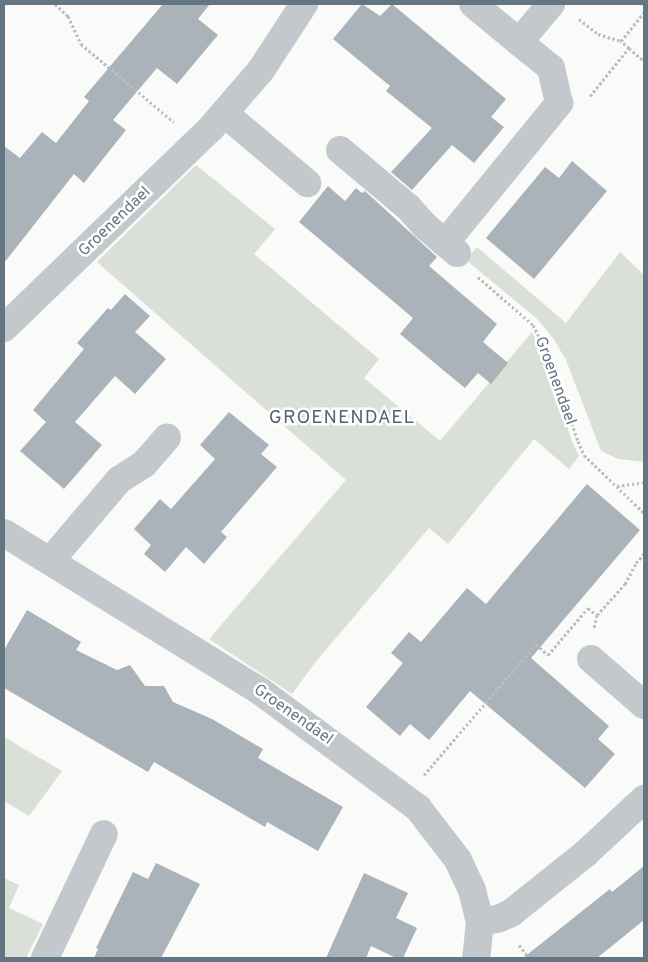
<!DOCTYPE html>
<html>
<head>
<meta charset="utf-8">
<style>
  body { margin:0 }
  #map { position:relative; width:648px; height:962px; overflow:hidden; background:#fafaf8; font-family:Overpass,sans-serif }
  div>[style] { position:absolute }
  .green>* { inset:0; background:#dadfd7 }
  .building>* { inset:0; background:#aab3b9 }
  .path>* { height:3px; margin-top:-1.5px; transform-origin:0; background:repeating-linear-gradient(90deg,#bbbfc2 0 2.5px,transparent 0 5px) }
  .minor>* { height:28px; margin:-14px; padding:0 14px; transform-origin:14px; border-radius:14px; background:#c3c8cc }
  span { translate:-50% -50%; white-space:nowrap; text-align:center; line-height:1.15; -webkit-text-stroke:5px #fff; paint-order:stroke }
  .street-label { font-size:16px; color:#657683 }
  .quarter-label { font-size:19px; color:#57646e; letter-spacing:1px }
  .frame { position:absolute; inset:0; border:5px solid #657683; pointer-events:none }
</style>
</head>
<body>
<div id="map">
  <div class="green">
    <i style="clip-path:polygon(196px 165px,275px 229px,254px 254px,379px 359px,364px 378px,440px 441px,532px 332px,550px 372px,572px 441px,579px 456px,569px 469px,534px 439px,448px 544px,429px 528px,314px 664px,292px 694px,209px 639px,346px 480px,97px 262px)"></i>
    <i style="clip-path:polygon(477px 247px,566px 323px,620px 252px,644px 275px,644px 462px,618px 459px,601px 451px,566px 360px,553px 338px,536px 318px,466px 260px)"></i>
    <i style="clip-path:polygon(4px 737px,62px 771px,29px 816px,4px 801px)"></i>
    <i style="clip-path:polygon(4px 878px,19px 885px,9px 908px,43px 924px,26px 958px,4px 958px)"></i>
  </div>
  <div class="building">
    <i style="clip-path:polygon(163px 4px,210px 4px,198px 19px,218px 35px,177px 84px,157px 68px,113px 120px,126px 130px,84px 183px,74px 174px,4px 263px,4px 146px,20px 158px,42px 132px,56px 143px,89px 101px,84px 97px)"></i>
    <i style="clip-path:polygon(362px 4px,380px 16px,392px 4px,506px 99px,491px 117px,504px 127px,474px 163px,452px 145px,412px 190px,391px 172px,432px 128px,386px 91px,390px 86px,333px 39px)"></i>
    <i style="clip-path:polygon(572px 161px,607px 191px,534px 279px,486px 238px,545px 167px,559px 178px)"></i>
    <i style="clip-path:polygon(328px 186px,345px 201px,356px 188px,362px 193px,365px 191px,437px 257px,429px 266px,497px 324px,483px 342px,508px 363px,491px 384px,478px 373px,465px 388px,443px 370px,400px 334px,413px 318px,299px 222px)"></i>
    <i style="clip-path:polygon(125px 294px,150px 316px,135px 332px,166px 359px,135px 394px,115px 376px,75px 422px,102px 445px,64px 489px,20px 451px,46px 422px,33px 410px,84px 349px,77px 343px,108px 308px,111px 310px)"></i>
    <i style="clip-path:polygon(229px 412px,269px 445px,261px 454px,277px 467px,221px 532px,227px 537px,204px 564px,186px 547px,165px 572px,144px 554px,151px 545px,134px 529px,160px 499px,171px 509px,215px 459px,200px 445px)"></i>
    <i style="clip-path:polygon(587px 484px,640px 530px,531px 658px,609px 726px,598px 739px,615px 754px,585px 788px,470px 691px,429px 740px,410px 724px,400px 736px,366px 707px,403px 663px,391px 653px,409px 632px,421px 642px,467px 588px,486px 604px)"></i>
    <i style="clip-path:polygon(27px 610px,81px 642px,76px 650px,117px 670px,130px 665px,145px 686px,164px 686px,173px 702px,212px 719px,263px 749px,258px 758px,343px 807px,318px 851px,267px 822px,265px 827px,154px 762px,148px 772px,4px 688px,4px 650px)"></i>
    <i style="clip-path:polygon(156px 863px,200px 884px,161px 958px,94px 958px,98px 949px,96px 948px,133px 872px,148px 879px)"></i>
    <i style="clip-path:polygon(644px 866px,644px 920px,597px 958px,523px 958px,610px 889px,612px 892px)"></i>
    <i style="clip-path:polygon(364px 873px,408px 893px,396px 918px,417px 928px,403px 958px,396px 958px,371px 946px,366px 958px,326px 958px)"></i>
  </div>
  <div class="path">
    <i style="left:55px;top:4px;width:18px;rotate:43deg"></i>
    <i style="left:68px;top:16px;width:31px;rotate:65deg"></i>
    <i style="left:81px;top:44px;width:121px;rotate:40deg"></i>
    <i style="left:579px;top:19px;width:24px;rotate:38deg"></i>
    <i style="left:598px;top:34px;width:24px;rotate:17deg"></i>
    <i style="left:629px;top:48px;width:20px;rotate:41deg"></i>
    <i style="left:590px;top:96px;width:62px;rotate:-50.9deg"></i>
    <i style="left:629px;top:48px;width:11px;rotate:-139deg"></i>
    <i style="left:621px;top:41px;width:36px;rotate:-51deg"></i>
    <i style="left:478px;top:277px;width:73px;rotate:41.1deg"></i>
    <i style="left:533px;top:325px;width:36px;rotate:63deg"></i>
    <i style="left:549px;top:357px;width:89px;rotate:71deg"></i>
    <i style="left:578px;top:441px;width:15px;rotate:67deg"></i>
    <i style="left:584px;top:455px;width:83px;rotate:44deg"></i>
    <i style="left:617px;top:486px;width:27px;rotate:-8deg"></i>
    <i style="left:597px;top:615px;width:42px;rotate:-47.9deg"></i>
    <i style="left:625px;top:584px;width:24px;rotate:-62deg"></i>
    <i style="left:636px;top:563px;width:12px;rotate:-48deg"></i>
    <i style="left:424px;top:775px;width:172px;rotate:-49.5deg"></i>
    <i style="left:536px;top:644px;width:16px;rotate:43deg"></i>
    <i style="left:548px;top:655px;width:62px;rotate:-49.6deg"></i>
    <i style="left:588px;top:608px;width:11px;rotate:38deg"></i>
    <i style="left:597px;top:615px;width:13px;rotate:103deg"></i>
    <i style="left:519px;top:945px;width:16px;rotate:52deg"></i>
  </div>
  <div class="minor">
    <i style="left:473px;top:4px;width:60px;rotate:39.6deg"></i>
    <i style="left:519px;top:42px;width:50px;rotate:-49.9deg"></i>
    <i style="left:224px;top:113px;width:109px;rotate:40.1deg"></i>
    <i style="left:340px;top:150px;width:89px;rotate:40deg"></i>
    <i style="left:408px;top:207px;width:25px;rotate:48deg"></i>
    <i style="left:425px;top:226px;width:42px;rotate:40.2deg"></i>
    <i style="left:445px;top:243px;width:181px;rotate:-50.8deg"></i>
    <i style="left:559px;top:103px;width:36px;rotate:-103deg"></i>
    <i style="left:551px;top:68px;width:41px;rotate:-140.9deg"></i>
    <i style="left:4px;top:328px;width:289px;rotate:-44deg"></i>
    <i style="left:212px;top:127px;width:75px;rotate:-49.3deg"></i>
    <i style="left:261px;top:70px;width:79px;rotate:-56.9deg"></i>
    <i style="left:4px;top:533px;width:301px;rotate:31.7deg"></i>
    <i style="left:260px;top:691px;width:197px;rotate:36.5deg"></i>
    <i style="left:418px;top:808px;width:66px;rotate:52.4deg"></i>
    <i style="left:458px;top:860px;width:33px;rotate:65deg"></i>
    <i style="left:472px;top:890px;width:33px;rotate:76deg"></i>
    <i style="left:480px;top:922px;width:36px;rotate:96deg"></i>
    <i style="left:50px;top:561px;width:106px;rotate:-49.6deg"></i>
    <i style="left:119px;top:480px;width:30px;rotate:-33deg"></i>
    <i style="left:144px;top:464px;width:35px;rotate:-49deg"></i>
    <i style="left:591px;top:659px;width:70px;rotate:41deg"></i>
    <i style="left:480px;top:922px;width:20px;rotate:-11deg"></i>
    <i style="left:500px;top:918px;width:12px;rotate:-24deg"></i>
    <i style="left:511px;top:913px;width:95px;rotate:-38.6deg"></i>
    <i style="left:585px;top:854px;width:81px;rotate:-43deg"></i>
    <i style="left:45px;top:958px;width:137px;rotate:-64.6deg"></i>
  </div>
  <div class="street-label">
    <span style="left:115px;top:222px;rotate:-44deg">Groenendael</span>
    <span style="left:555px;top:381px;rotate:70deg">Groenendael</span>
    <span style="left:293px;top:715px;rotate:35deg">Groenendael</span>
  </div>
  <div class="quarter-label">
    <span style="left:342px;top:419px">GROENENDAEL</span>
  </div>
  <div class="frame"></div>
</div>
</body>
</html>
